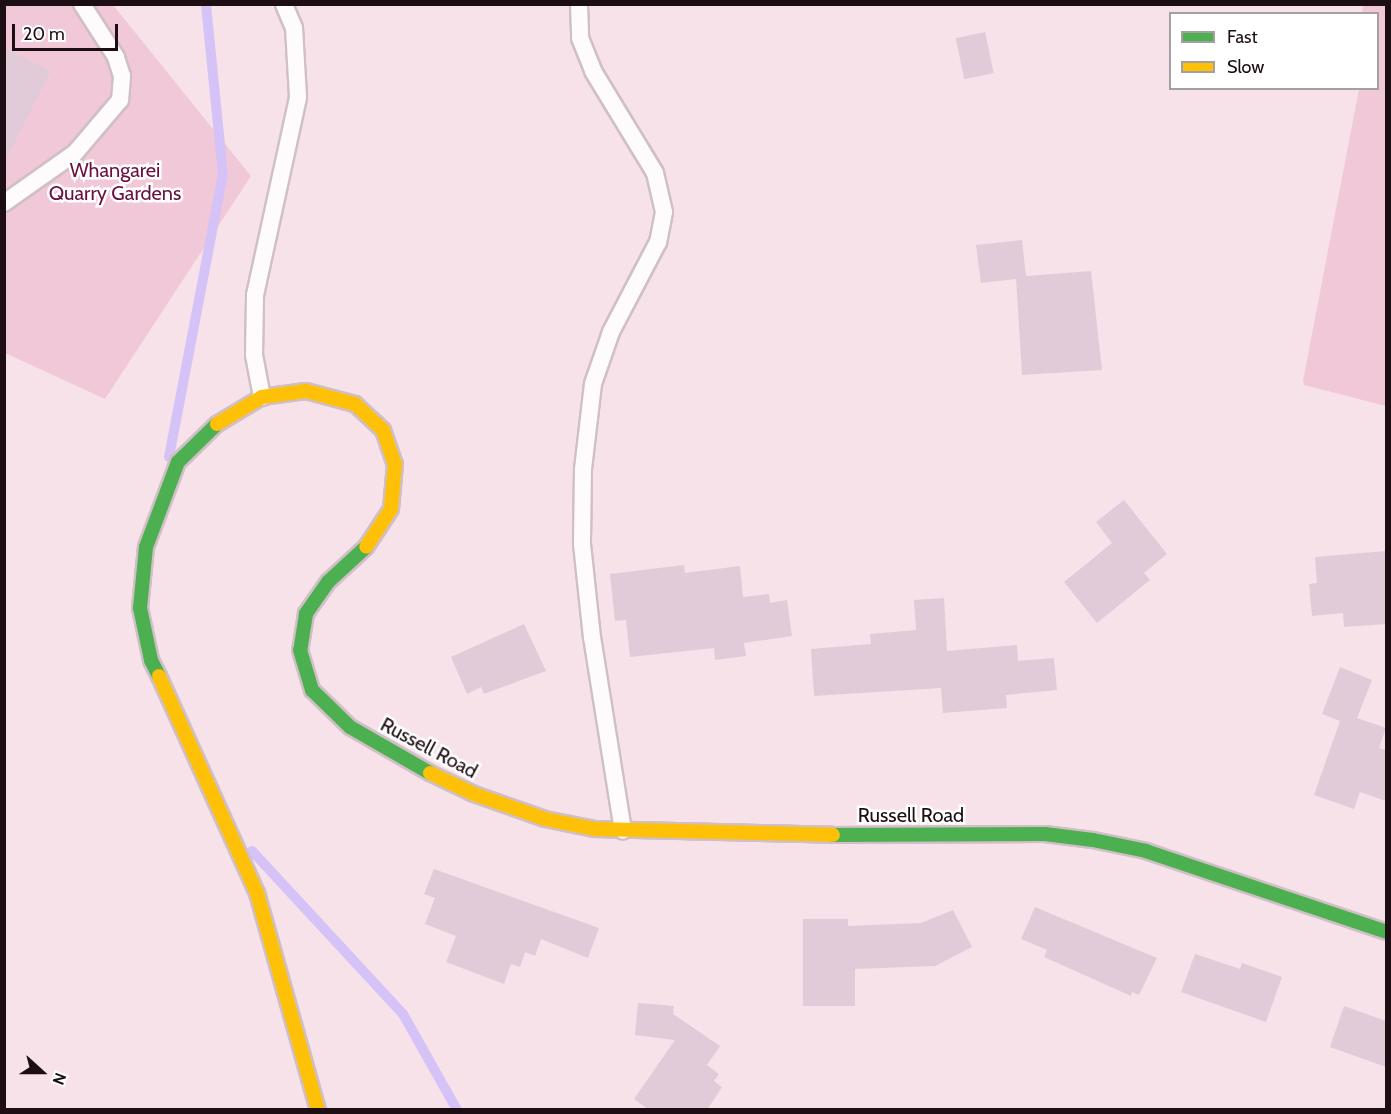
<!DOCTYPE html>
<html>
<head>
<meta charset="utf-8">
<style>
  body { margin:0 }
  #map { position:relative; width:1391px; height:1114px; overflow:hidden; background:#f7e2ea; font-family:Cabin,sans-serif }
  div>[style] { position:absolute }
  .green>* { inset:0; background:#f1c8d8 }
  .stream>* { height:10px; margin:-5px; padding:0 5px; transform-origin:5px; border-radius:5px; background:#d5c3f7 }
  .building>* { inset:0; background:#e1cbd8; transform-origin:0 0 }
  .roads { filter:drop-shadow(2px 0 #d0bfc6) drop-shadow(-2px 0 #d0bfc6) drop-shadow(0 2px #d0bfc6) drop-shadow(0 -2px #d0bfc6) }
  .lane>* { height:16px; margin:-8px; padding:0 8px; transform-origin:8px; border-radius:8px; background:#fefbfc }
  .fast>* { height:14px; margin:-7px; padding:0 7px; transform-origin:7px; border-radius:7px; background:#4caf50 }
  .slow>* { height:14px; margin:-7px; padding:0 7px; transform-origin:7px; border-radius:7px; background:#ffc107 }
  span { translate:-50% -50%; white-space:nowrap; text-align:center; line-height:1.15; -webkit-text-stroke:5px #fff; paint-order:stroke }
  .park-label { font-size:20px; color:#6a1140 }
  .street-label { font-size:20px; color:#1d0e14 }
  .frame { position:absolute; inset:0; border:6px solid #1d0e14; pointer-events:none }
  .legend { position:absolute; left:1169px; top:12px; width:210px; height:78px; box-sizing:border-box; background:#fff; border:2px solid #a59fa1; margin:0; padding:8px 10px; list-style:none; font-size:18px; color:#1d0e14 }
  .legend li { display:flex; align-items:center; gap:12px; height:30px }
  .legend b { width:30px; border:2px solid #a59fa1 }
  .north { position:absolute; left:12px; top:1042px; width:60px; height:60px; -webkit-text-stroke:4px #fff; paint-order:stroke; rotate:111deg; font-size:16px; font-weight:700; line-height:24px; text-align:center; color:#1d0e14 }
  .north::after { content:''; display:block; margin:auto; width:21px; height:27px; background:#1d0e14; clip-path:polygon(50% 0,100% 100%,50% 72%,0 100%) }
  .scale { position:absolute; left:12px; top:24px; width:106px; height:27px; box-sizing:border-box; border:3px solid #1d0e14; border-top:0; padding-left:8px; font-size:18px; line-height:21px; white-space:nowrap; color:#1d0e14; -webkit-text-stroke:4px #fff; paint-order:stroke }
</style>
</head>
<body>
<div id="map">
  <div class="green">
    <i style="clip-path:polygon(5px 5px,113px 5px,251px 176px,105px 399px,5px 353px)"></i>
    <i style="clip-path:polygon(1363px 5px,1386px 5px,1386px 406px,1304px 385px,1303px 381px,1359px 89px,1378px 88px,1378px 14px,1362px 13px)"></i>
  </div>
  <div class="stream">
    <i style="left:169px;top:457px;width:287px;rotate:-79.2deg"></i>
    <i style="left:223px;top:175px;width:172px;rotate:-95.7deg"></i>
    <i style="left:252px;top:851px;width:222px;rotate:47.2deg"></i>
    <i style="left:403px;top:1014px;width:110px;rotate:60.6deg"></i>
  </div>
  <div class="building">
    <i style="left:985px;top:32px;width:42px;height:30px;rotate:78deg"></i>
    <i style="clip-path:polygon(4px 48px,51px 71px,4px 163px)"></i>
    <i style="clip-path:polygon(1022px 240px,1026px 276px,1091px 271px,1102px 370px,1022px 375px,1016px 279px,981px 283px,976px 245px)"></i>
    <i style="clip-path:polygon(1124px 500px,1167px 554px,1144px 573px,1150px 580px,1097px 623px,1064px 582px,1112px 543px,1096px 522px)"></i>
    <i style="clip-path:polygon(1386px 551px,1386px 624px,1344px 627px,1343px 613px,1312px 616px,1309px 584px,1317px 583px,1315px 557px)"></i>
    <i style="clip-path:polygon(684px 565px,685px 573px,740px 566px,743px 597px,769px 594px,770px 603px,787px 600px,792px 636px,744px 643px,746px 656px,715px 660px,714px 648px,630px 657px,626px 620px,615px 621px,610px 574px)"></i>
    <i style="clip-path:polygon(944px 598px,947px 651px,1017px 645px,1018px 661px,1054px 658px,1057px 690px,1006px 695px,1007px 708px,943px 713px,941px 688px,814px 696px,811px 649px,871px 644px,870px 634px,916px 630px,914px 600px)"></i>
    <i style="clip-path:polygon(524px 624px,546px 671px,484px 694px,481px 687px,467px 694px,451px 657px)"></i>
    <i style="clip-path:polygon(1340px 667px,1372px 680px,1357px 718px,1386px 728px,1379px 748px,1386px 750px,1386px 801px,1360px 792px,1354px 809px,1314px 795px,1340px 721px,1322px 714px)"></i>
    <i style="clip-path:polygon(434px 869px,599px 928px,588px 958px,541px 939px,535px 956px,525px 952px,520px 967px,511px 964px,504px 984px,446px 962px,456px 936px,425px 924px,435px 898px,424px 894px)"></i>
    <i style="clip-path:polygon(1035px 907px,1157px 958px,1139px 995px,1132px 992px,1131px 996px,1044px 957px,1047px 950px,1021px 939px)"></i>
    <i style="clip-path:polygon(953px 910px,972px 947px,935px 966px,855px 969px,855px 1006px,803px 1006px,803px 919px,848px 919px,848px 926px,921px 923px)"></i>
    <i style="clip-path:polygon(1195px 954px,1240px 969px,1242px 963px,1282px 977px,1266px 1022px,1181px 992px)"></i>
    <i style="clip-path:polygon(638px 1003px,674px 1006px,673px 1014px,720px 1046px,707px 1065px,719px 1074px,714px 1081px,722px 1087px,707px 1110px,649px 1110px,634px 1099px,675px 1040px,635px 1035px)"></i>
    <i style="clip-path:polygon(1344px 1006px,1386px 1021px,1386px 1067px,1330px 1047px)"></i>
  </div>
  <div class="roads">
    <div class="lane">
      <i style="left:579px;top:4px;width:34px;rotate:88deg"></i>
      <i style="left:580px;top:38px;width:35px;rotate:68deg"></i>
      <i style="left:593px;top:71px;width:119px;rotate:58.7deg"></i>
      <i style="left:655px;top:173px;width:40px;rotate:77deg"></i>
      <i style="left:664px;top:212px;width:31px;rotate:101deg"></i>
      <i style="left:658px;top:242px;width:102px;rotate:117.6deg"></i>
      <i style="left:611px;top:332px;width:55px;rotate:109.1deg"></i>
      <i style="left:593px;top:384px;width:86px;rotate:96.7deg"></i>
      <i style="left:583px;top:469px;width:75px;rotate:90.8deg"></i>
      <i style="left:582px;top:544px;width:94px;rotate:83.9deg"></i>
      <i style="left:592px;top:637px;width:196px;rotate:80.9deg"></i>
      <i style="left:4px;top:203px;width:87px;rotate:-35.2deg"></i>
      <i style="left:75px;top:153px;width:70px;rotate:-49.7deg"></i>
      <i style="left:120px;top:100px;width:24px;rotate:-85deg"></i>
      <i style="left:122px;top:76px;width:20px;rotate:-108deg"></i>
      <i style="left:116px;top:57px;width:63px;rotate:-122.7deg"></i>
      <i style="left:262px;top:397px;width:43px;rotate:-100.8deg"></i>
      <i style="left:254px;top:355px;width:60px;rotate:-89deg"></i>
      <i style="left:255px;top:295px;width:203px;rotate:-77.7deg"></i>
      <i style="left:298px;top:97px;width:69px;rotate:-93.3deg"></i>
      <i style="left:294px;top:28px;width:26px;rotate:-113deg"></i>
    </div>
    <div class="fast">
      <i style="left:366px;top:547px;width:52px;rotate:137.4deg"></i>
      <i style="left:328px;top:582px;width:39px;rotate:125deg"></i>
      <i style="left:306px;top:614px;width:36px;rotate:99deg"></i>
      <i style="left:300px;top:650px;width:42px;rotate:73.3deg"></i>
      <i style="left:312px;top:690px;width:53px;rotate:44.2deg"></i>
      <i style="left:350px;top:727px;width:92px;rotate:29.9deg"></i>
      <i style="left:159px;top:676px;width:18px;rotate:-117deg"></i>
      <i style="left:151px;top:660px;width:53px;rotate:-101.9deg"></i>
      <i style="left:140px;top:608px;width:61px;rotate:-84.4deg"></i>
      <i style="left:146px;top:547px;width:91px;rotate:-69.4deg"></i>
      <i style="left:178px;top:462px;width:54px;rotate:-44.3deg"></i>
      <i style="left:833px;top:835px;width:212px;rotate:-0.3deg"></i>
      <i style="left:1045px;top:834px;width:48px;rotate:7.1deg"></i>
      <i style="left:1093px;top:840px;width:54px;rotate:11.7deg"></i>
      <i style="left:1146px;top:851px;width:253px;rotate:18.6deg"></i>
    </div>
    <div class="slow">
      <i style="left:217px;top:424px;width:52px;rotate:-31deg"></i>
      <i style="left:262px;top:397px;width:44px;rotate:-7.8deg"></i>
      <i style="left:306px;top:391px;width:51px;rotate:14.9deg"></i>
      <i style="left:355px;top:404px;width:38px;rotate:43deg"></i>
      <i style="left:383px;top:430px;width:36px;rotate:71deg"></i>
      <i style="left:395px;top:464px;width:45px;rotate:95.1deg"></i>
      <i style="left:391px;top:509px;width:45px;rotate:123.3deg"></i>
      <i style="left:159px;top:676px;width:238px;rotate:65.7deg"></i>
      <i style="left:257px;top:893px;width:225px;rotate:74.3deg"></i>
      <i style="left:430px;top:773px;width:49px;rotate:25.5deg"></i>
      <i style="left:474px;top:794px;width:75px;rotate:19.4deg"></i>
      <i style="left:545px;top:819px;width:50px;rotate:11.5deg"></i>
      <i style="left:594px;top:829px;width:239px;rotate:1.4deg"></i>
    </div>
  </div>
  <div class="park-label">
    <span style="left:115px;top:182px">Whangarei<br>Quarry Gardens</span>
  </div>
  <div class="street-label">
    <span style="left:429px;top:748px;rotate:28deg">Russell Road</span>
    <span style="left:911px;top:815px">Russell Road</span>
  </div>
  <div class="frame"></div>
  <ul class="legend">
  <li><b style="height:8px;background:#4caf50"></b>Fast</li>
  <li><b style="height:8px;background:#ffc107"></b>Slow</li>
  </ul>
  <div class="north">N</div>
  <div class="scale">20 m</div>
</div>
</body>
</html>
